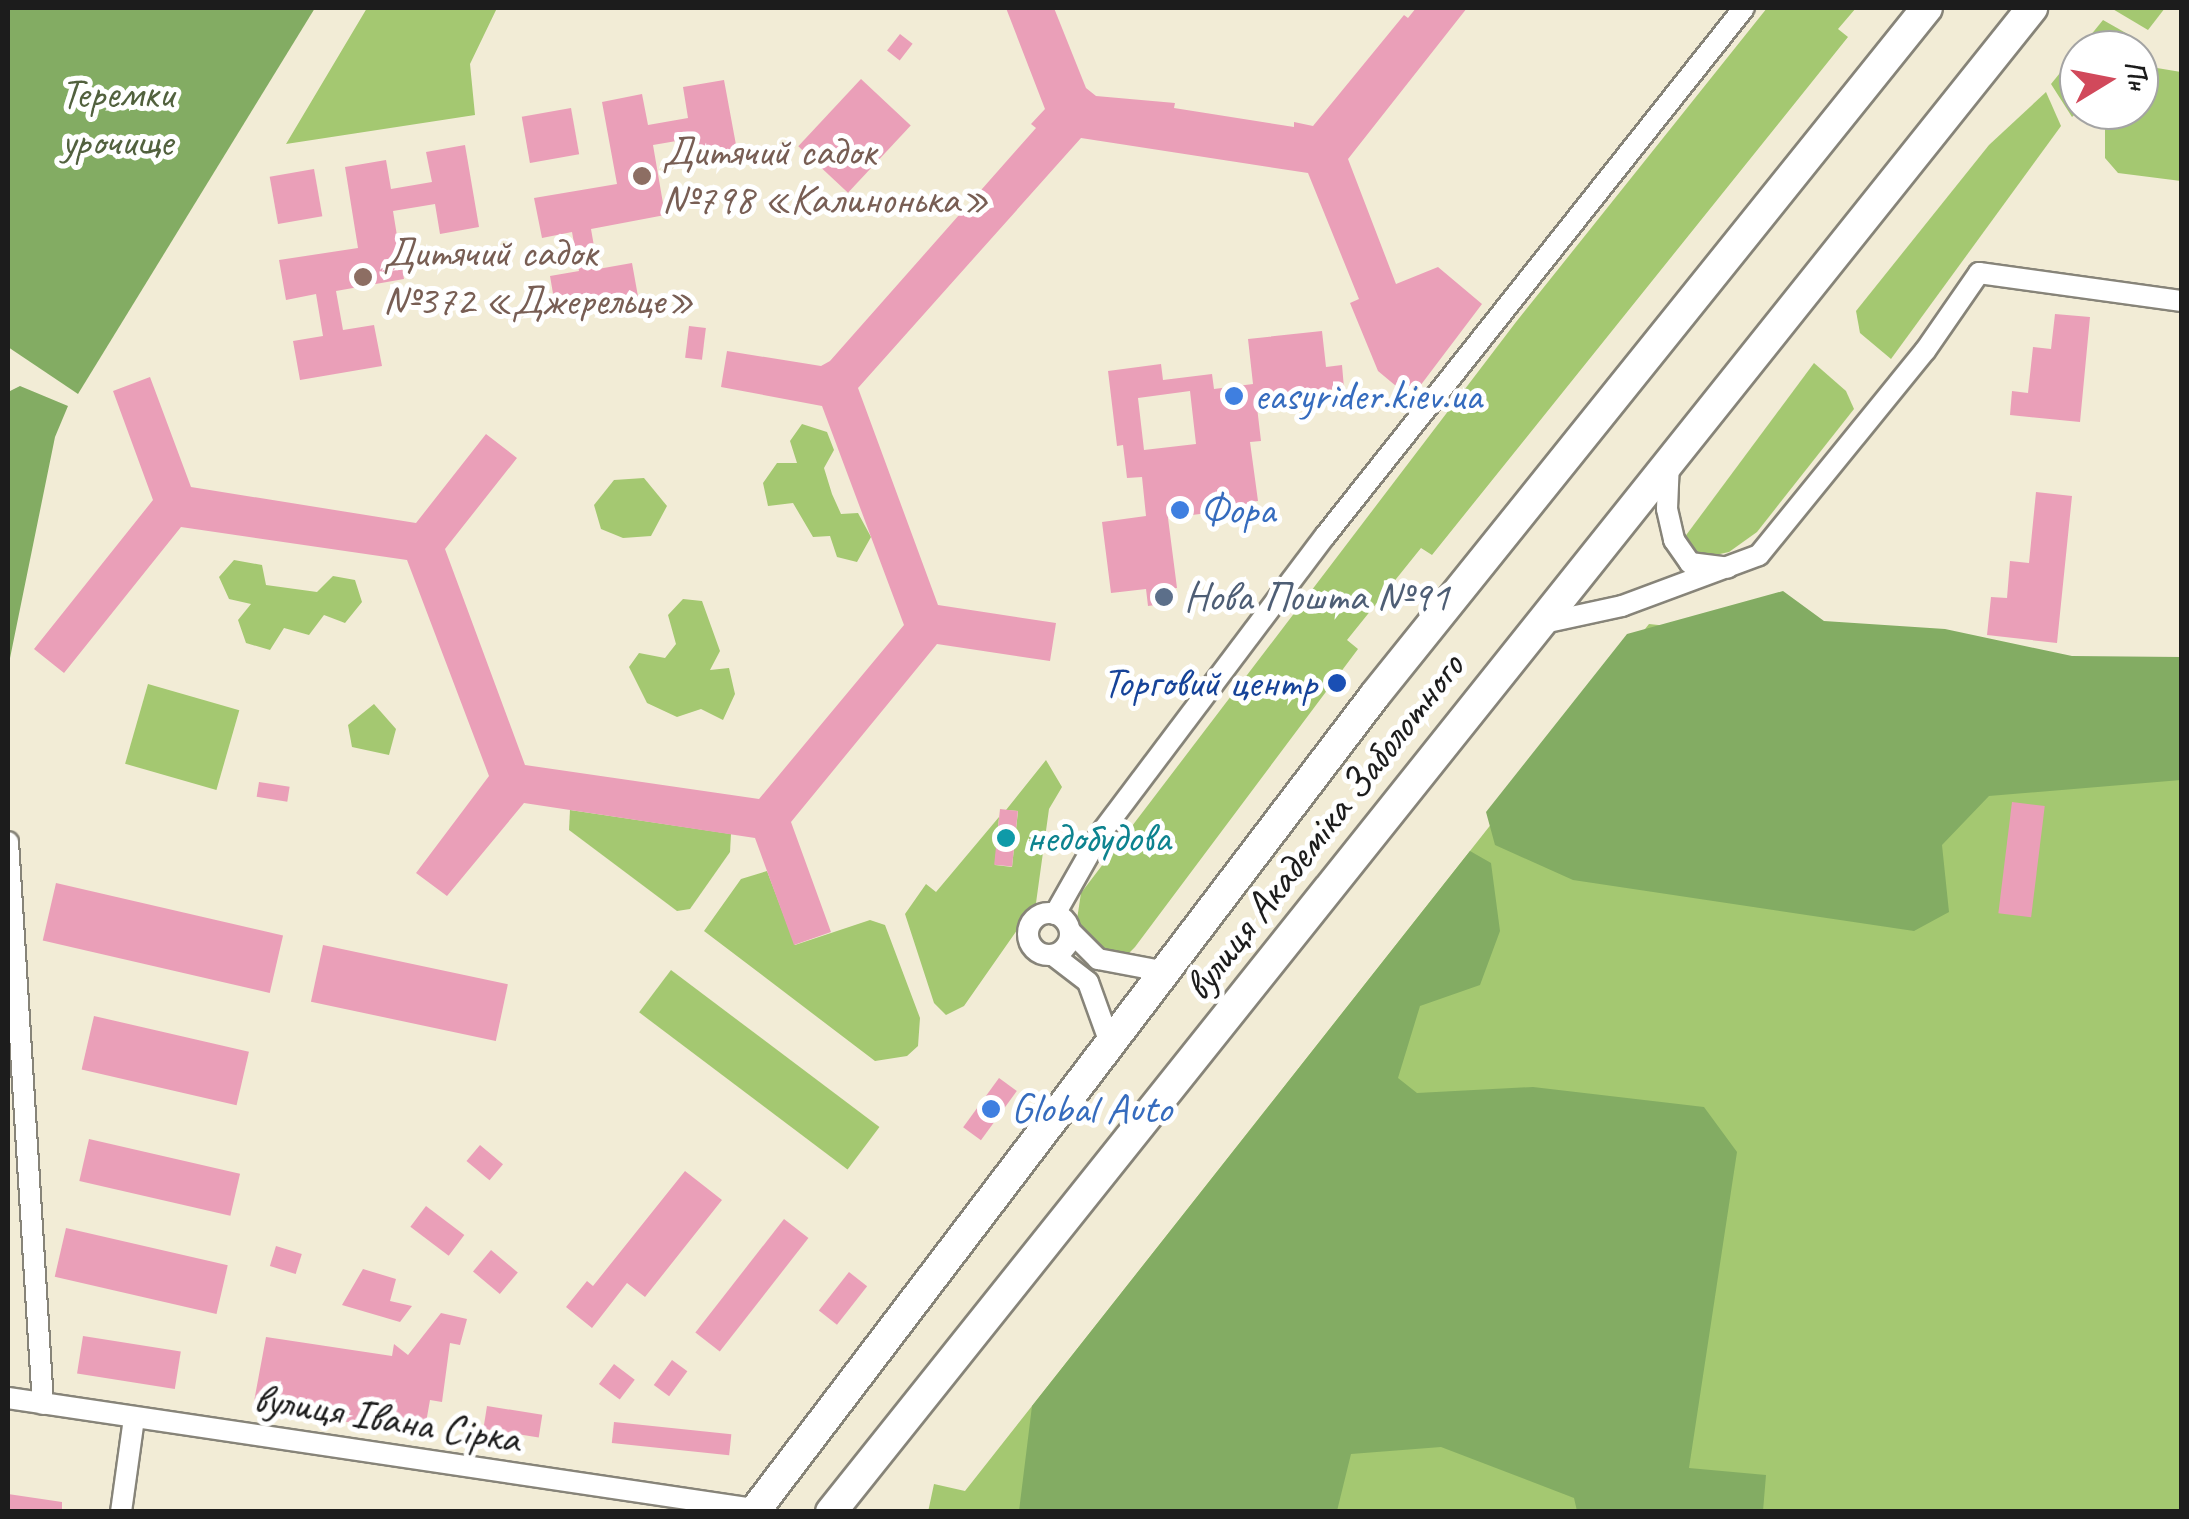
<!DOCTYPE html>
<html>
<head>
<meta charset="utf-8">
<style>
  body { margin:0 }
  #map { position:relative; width:2189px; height:1519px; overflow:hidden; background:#f2ecd6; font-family:Caveat,sans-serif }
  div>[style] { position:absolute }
  .green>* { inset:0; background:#a4c871; transform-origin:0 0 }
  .forest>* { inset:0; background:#83ac63 }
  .building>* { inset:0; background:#ea9fb8; transform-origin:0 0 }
  .roads { filter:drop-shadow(2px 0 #878479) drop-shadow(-2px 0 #878479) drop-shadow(0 2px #878479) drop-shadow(0 -2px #878479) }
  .minor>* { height:20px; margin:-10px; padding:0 10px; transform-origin:10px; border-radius:10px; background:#fff }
  .minor>.ring { margin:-10px; padding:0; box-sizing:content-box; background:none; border:20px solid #fff; border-radius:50% }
  .highway>* { height:30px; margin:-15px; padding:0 15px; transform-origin:15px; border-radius:15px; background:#fff }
  .dots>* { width:28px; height:28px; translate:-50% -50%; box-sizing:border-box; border:5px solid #fff; border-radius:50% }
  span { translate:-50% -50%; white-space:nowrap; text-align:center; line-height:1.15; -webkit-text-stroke:10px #fff; paint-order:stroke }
  .park-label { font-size:42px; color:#52613e }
  .education-label { font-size:42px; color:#785e54 }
  .left { translate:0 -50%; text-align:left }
  .shop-label { font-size:42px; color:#366cbe }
  .service-label { font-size:42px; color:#4e5e75 }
  .transit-label { font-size:42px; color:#164399 }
  .right { translate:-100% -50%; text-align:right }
  .street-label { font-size:42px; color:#1c1c1c }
  .culture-label { font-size:42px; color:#0d838f }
  .frame { position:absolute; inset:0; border:10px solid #1c1c1c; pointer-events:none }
  .north { position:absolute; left:2059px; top:30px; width:100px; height:100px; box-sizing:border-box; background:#fff; border:2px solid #a4a4a4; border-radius:50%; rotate:80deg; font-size:28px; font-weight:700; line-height:40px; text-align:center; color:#1c1c1c }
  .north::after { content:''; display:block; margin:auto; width:35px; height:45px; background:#d1495b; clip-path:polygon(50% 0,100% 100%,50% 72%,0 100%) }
</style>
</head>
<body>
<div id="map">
  <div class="green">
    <i style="clip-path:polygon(367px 8px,497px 8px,470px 64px,475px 115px,286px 144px)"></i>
    <i style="clip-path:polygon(1767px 8px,1856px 8px,1838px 29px,1848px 37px,1432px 555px,1421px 548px,1347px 640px,1358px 649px,1135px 947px,1126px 956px,1098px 951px,1076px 926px,1081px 893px,1516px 322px)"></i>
    <i style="clip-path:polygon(2111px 8px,2165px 8px,2148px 30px)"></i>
    <i style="clip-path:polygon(2103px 20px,2140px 41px,2132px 50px,2079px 50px,2079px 110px,2072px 117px,2051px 84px)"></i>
    <i style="clip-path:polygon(2151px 67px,2181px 72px,2181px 181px,2118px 173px,2105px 158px,2105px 125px,2117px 110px,2139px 110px,2139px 83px)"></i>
    <i style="clip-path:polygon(2046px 92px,2061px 126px,1891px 359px,1860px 333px,1856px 311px,1989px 145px)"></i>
    <i style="clip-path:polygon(1814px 363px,1846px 391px,1854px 409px,1757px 532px,1729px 552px,1706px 557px,1693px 552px,1684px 538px)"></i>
    <i style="clip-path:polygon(802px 424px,827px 432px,834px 450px,824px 468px,832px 494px,841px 514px,858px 513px,871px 537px,857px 562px,837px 557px,830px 536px,813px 537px,793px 503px,768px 506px,763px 483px,777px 463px,797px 463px,790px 441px)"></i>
    <i style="clip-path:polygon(644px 478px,667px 506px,651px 536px,623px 538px,601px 529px,594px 505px,614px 480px)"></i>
    <i style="clip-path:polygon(234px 560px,262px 565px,266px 585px,317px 592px,333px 576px,355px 580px,362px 602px,345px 623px,324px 615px,309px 635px,284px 628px,270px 650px,246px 643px,238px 620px,251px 604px,229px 599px,219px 577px)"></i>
    <i style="clip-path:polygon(683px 599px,702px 601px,720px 651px,710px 670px,729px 668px,735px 694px,723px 720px,701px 709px,677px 717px,647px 703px,629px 667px,639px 653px,665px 658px,676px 644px,668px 615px)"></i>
    <i style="clip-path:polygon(1649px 624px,2181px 681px,2181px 1511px,928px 1512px,934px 1484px,965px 1491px)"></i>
    <i style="left:148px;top:684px;width:95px;height:83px;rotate:16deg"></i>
    <i style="clip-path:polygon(374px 704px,396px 729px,389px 755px,352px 747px,348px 725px)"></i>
    <i style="clip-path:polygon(1046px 760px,1062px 787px,1049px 809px,1036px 903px,964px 1006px,946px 1015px,934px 1003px,905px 914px,926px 884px,936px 892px,999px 817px,995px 865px,1012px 867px,1018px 811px,1006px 810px)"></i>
    <i style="clip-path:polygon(570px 810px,731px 834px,730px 852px,690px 909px,677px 911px,569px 830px)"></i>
    <i style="clip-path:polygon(767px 871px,795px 945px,870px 920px,885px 925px,920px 1018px,918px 1046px,907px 1056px,875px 1061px,704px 931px,741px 879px)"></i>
    <i style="left:671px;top:970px;width:261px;height:53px;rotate:37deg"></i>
  </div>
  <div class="forest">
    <i style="clip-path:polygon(8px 8px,315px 8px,78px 394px,8px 347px)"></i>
    <i style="clip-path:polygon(20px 386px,68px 406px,55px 437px,8px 668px,8px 392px)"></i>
    <i style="clip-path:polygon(1783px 591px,1824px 621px,1945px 629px,2072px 656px,2181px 657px,2181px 780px,1989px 796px,1942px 845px,1949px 912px,1914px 931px,1573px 880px,1495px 845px,1486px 812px,1627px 634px)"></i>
    <i style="clip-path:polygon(1470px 851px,1491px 863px,1500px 931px,1480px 985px,1420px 1006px,1398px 1078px,1417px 1093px,1533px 1087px,1704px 1107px,1737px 1152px,1689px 1468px,1766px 1475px,1763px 1511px,1577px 1511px,1574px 1498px,1441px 1447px,1351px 1454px,1337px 1511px,1019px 1511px,1032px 1406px)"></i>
  </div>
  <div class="building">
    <i style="clip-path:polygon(1006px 8px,1054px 8px,1086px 88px,1096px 96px,1175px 103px,1174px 108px,1294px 127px,1294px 122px,1313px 126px,1404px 15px,1408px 18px,1416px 8px,1467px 8px,1348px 159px,1396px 284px,1438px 267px,1482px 304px,1420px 386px,1396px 386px,1378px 371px,1350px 303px,1359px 299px,1308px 173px,1081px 138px,858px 388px,938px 605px,1056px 623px,1050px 661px,937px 644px,791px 822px,831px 932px,794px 945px,755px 838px,524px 803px,447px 896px,416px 873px,489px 776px,407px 560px,181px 527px,64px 673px,34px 649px,153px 500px,113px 391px,150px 377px,191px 487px,416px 523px,486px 434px,517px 458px,445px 549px,525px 765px,759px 799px,904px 625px,822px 406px,721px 387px,727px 351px,821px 366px,830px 361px,1036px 128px,1031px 124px,1045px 109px)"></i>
    <i style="left:900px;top:34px;width:16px;height:21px;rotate:38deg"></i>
    <i style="left:861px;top:79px;width:68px;height:92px;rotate:43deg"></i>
    <i style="clip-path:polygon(724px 80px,739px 161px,700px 168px,694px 138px,653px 145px,665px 215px,591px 229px,598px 269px,632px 263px,639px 302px,557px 317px,550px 276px,579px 271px,572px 232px,542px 238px,534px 198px,617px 184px,602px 102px,642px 94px,648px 125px,688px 118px,683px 87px)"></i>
    <i style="left:571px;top:108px;width:47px;height:50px;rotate:80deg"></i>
    <i style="clip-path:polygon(465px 145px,479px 227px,440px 234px,435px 204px,393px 211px,404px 279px,336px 291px,343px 330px,374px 325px,382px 366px,300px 380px,293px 341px,323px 336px,316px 294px,286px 300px,279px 260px,358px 248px,345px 167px,386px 160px,391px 189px,432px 182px,426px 152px)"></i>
    <i style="left:314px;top:169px;width:48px;height:45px;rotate:80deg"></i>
    <i style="clip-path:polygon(2055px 314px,2090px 317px,2080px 422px,2010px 415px,2012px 391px,2028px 393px,2033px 347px,2051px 349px)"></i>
    <i style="left:689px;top:326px;width:17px;height:32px;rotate:7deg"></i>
    <i style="clip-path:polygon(evenodd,1322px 331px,1326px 367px,1342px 365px,1344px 388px,1328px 390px,1329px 400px,1257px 407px,1261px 441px,1250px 442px,1258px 501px,1247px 502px,1248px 508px,1168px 518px,1177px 588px,1167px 589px,1169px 603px,1148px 606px,1146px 589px,1111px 593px,1102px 522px,1146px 516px,1142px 477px,1127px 478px,1123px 445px,1117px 446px,1108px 371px,1161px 364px,1163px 380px,1212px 374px,1214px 389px,1253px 384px,1248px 339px,1322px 331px,1190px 391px,1196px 444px,1144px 450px,1138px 398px,1190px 391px)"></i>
    <i style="clip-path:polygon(2036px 492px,2072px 496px,2057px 643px,1987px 635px,1991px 597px,2007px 598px,2010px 561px,2029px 563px)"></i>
    <i style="left:259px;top:782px;width:31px;height:15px;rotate:9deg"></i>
    <i style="left:2012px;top:802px;width:33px;height:112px;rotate:7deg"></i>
    <i style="left:1000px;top:809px;width:18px;height:56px;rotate:6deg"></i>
    <i style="left:56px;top:883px;width:233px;height:59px;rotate:13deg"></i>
    <i style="left:323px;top:945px;width:189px;height:58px;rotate:12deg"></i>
    <i style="left:94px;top:1016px;width:159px;height:55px;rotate:13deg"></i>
    <i style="left:999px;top:1078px;width:22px;height:61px;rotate:36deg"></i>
    <i style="left:89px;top:1139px;width:155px;height:43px;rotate:13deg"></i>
    <i style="left:480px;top:1145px;width:30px;height:21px;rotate:40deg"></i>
    <i style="clip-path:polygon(685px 1171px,722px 1200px,645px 1297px,627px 1283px,592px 1328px,566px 1307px,587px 1281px,593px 1286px)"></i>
    <i style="left:426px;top:1206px;width:48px;height:26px;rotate:37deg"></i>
    <i style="left:784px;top:1219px;width:31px;height:144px;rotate:38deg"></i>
    <i style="left:66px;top:1228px;width:166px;height:50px;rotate:13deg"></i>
    <i style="left:276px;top:1246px;width:27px;height:21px;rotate:17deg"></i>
    <i style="left:491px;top:1250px;width:35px;height:28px;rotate:40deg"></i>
    <i style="clip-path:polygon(363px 1269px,396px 1279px,390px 1301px,412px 1306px,400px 1322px,342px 1305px)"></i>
    <i style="left:849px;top:1272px;width:23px;height:49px;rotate:38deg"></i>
    <i style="clip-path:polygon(441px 1313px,467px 1319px,460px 1345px,450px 1343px,442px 1402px,430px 1400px,424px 1434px,253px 1407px,266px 1337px,392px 1356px,394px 1344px,408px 1355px)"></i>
    <i style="left:83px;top:1336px;width:99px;height:38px;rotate:9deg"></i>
    <i style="left:672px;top:1360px;width:19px;height:31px;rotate:36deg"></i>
    <i style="left:614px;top:1364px;width:26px;height:25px;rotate:37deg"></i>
    <i style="left:487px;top:1406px;width:56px;height:23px;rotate:9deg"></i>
    <i style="left:614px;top:1422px;width:118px;height:21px;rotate:6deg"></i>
    <i style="clip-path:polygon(8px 1494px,62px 1502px,62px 1512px,8px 1512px)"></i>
  </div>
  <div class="roads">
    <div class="minor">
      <i style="left:1669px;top:461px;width:48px;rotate:92.4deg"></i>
      <i style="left:1667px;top:509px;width:32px;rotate:77deg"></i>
      <i style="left:1674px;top:540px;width:28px;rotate:55deg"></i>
      <i style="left:1690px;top:563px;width:38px;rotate:7deg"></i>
      <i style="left:1539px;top:624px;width:85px;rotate:-12.2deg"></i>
      <i style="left:1622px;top:606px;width:146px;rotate:-20.4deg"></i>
      <i style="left:1759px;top:555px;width:263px;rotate:-50.9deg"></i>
      <i style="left:1925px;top:351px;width:95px;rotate:-55.3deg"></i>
      <i style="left:1979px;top:273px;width:205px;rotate:7.9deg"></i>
      <i style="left:8px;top:842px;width:563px;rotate:86.44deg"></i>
      <i class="ring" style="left:1028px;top:913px;width:22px;height:22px"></i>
      <i style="left:1055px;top:914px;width:93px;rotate:-60.4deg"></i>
      <i style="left:1101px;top:833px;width:372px;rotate:-53deg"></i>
      <i style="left:1325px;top:536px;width:674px;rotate:-51.57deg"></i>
      <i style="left:1070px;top:931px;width:40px;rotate:45deg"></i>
      <i style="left:1098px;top:959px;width:70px;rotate:10.7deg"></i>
      <i style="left:1053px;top:955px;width:44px;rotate:37.6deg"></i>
      <i style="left:1088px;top:982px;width:68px;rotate:70.2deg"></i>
      <i style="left:8px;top:1398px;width:767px;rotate:8.47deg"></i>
      <i style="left:121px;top:1512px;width:95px;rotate:-82.1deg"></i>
    </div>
    <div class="highway">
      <i style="left:754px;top:1512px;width:1026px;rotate:-52.76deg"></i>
      <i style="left:1375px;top:695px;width:881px;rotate:-51.22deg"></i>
      <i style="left:831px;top:1512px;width:1925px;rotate:-51.39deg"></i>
    </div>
  </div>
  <div class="dots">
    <i style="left:642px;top:176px;background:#8d6e63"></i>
    <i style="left:363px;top:277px;background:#8d6e63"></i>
    <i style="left:1234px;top:396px;background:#3f7fe0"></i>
    <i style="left:1180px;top:510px;background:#3f7fe0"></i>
    <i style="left:1164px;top:597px;background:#5c6f8a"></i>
    <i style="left:1337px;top:683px;background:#1a4fb4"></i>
    <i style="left:1006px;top:838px;background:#0f9aa8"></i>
    <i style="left:991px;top:1109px;background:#3f7fe0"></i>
  </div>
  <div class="park-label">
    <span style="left:117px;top:118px">Теремки<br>урочище</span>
  </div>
  <div class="education-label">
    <span class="left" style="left:662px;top:176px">Дитячий садок<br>№798 «Калинонька»</span>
    <span class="left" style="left:383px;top:277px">Дитячий садок<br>№372 «Джерельце»</span>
  </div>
  <div class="shop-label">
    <span class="left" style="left:1254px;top:396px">easyrider.kiev.ua</span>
    <span class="left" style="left:1200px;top:510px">Фора</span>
    <span class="left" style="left:1011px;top:1109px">Global Auto</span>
  </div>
  <div class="service-label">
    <span class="left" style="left:1184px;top:597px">Нова Пошта №91</span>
  </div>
  <div class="transit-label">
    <span class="right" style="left:1317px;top:683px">Торговий центр</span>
  </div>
  <div class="street-label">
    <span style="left:1324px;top:827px;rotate:-52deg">вулиця Академіка Заболотного</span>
    <span style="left:387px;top:1419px;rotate:9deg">вулиця Івана Сірка</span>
  </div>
  <div class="culture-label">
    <span class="left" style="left:1026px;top:838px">недобудова</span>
  </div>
  <div class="frame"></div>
  <div class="north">Пн</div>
</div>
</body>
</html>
